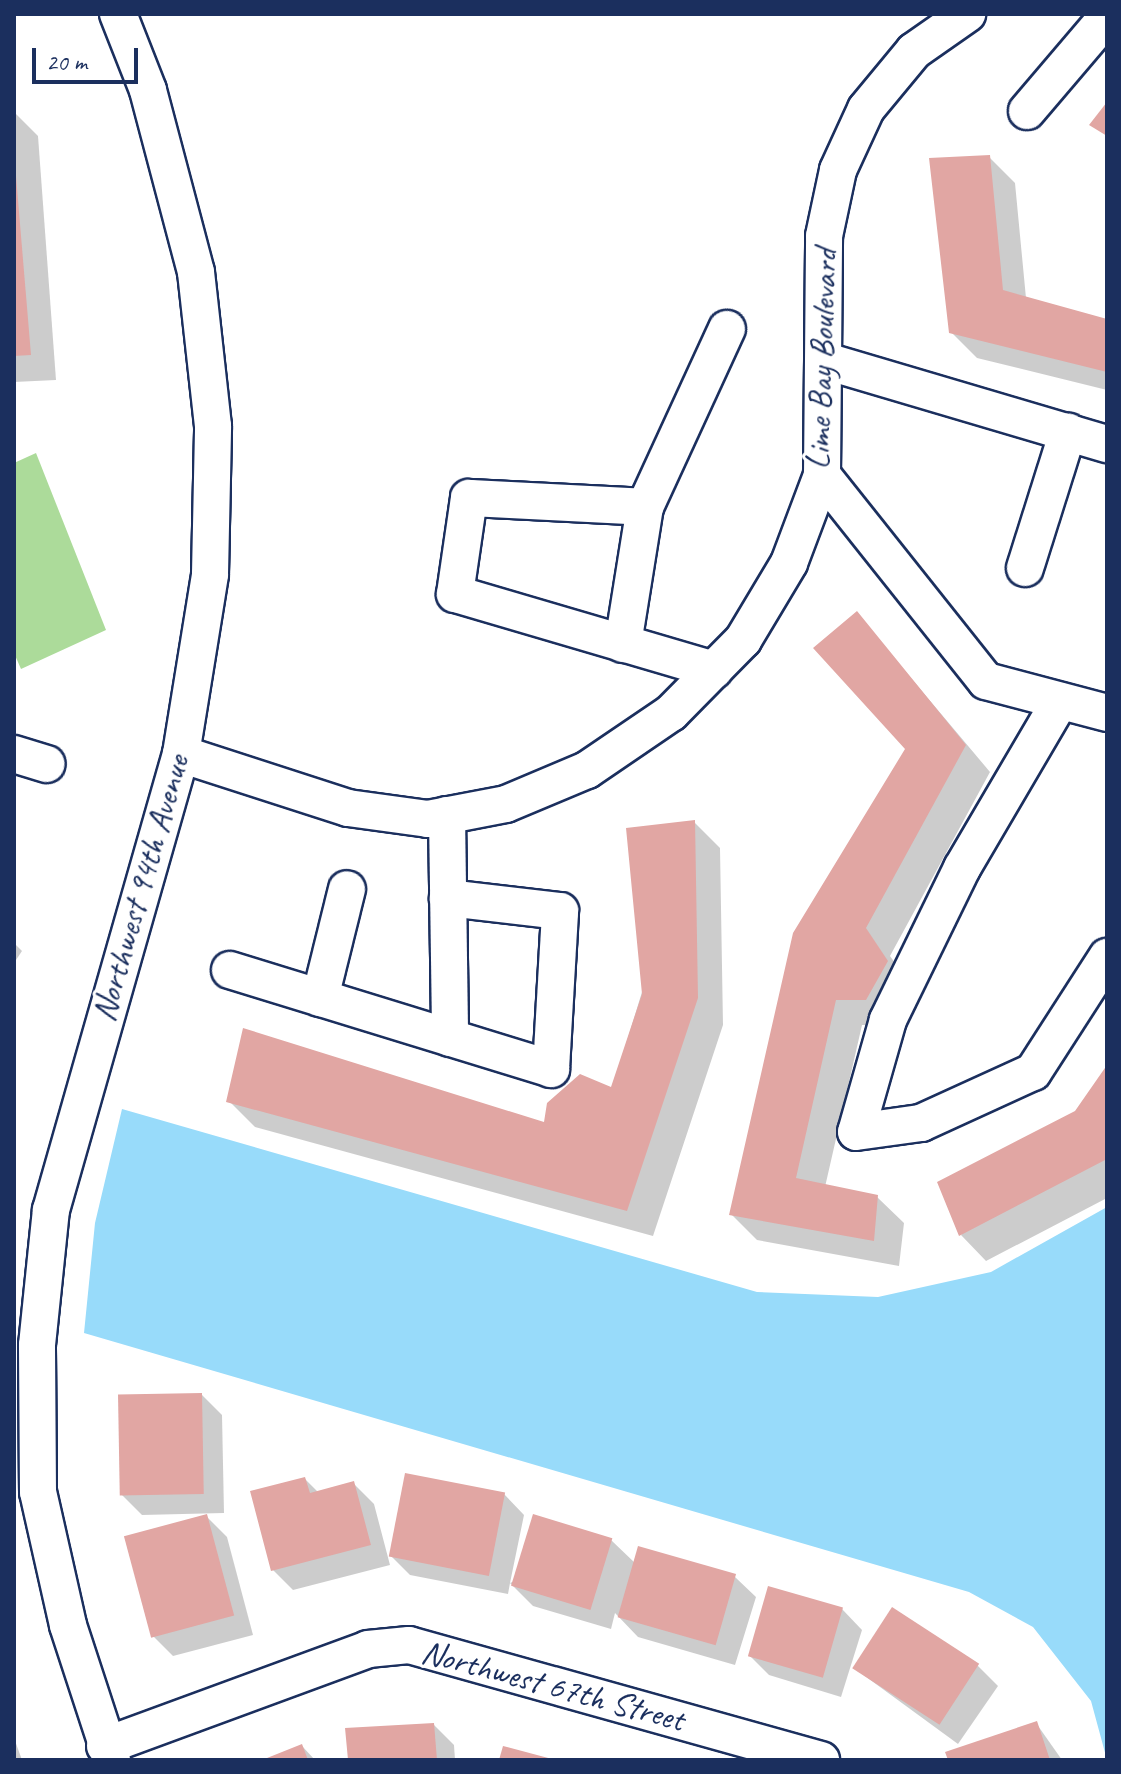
<!DOCTYPE html>
<html>
<head>
<meta charset="utf-8">
<style>
  body { margin:0 }
  #map { position:relative; width:1121px; height:1774px; overflow:hidden; background:#fff; font-family:Caveat,sans-serif }
  div>[style] { position:absolute }
  .green>* { inset:0; background:#acdb9a }
  .water>* { inset:0; background:#98dbfa }
  .shadow>* { inset:0; background:#0003 }
  .building>* { inset:0; background:#e1a6a3; transform-origin:0 0 }
  .roads { filter:drop-shadow(2px 0 #1b2f5e) drop-shadow(-2px 0 #1b2f5e) drop-shadow(0 2px #1b2f5e) drop-shadow(0 -2px #1b2f5e) }
  .minor>* { height:36px; margin:-18px; padding:0 18px; transform-origin:18px; border-radius:18px; background:#fff }
  span { translate:-50% -50%; white-space:nowrap; text-align:center; line-height:1.15; -webkit-text-stroke:6px #fff; paint-order:stroke }
  .street-label { font-size:34px; color:#1b2f5e }
  .frame { position:absolute; inset:0; border:16px solid #1b2f5e; pointer-events:none }
  .scale { position:absolute; left:32px; top:48px; width:106px; height:36px; box-sizing:border-box; border:4px solid #1b2f5e; border-top:0; padding-left:10px; font-size:24px; line-height:28px; white-space:nowrap; color:#1b2f5e; -webkit-text-stroke:6px #fff; paint-order:stroke }
</style>
</head>
<body>
<div id="map">
  <div class="green">
    <i style="clip-path:polygon(36px 453px,106px 630px,21px 669px,14px 653px,14px 463px)"></i>
  </div>
  <div class="water">
    <i style="clip-path:polygon(122px 1109px,757px 1292px,878px 1297px,991px 1272px,1107px 1207px,1107px 1760px,1091px 1701px,1033px 1627px,969px 1592px,84px 1333px,95px 1223px)"></i>
  </div>
  <div class="shadow">
    <i style="clip-path:polygon(14px 112px,38px 136px,56px 380px,14px 382px)"></i>
    <i style="clip-path:polygon(989px 157px,1015px 183px,1026px 298px,1107px 321px,1107px 390px,977px 358px,951px 332px)"></i>
    <i style="clip-path:polygon(857px 614px,990px 772px,890px 956px,913px 988px,892px 1025px,862px 1025px,825px 1187px,877px 1197px,904px 1223px,899px 1266px,757px 1240px,731px 1214px,907px 749px)"></i>
    <i style="clip-path:polygon(694px 822px,720px 848px,723px 1025px,653px 1236px,255px 1127px,229px 1101px,546px 1124px,612px 1090px)"></i>
    <i style="clip-path:polygon(14px 943px,22px 951px,14px 963px)"></i>
    <i style="clip-path:polygon(1107px 1068px,1107px 1198px,986px 1261px,961px 1235px,1076px 1112px)"></i>
    <i style="clip-path:polygon(202px 1395px,222px 1415px,224px 1513px,142px 1515px,122px 1495px)"></i>
    <i style="clip-path:polygon(305px 1479px,319px 1493px,353px 1483px,374px 1504px,390px 1565px,293px 1590px,273px 1570px)"></i>
    <i style="clip-path:polygon(504px 1494px,524px 1515px,510px 1583px,611px 1540px,635px 1563px,639px 1549px,735px 1577px,756px 1597px,735px 1665px,638px 1637px,615px 1613px,611px 1629px,533px 1606px,510px 1583px,508px 1594px,410px 1575px,390px 1555px)"></i>
    <i style="clip-path:polygon(207px 1517px,227px 1537px,253px 1635px,173px 1656px,153px 1636px)"></i>
    <i style="clip-path:polygon(842px 1609px,862px 1630px,841px 1697px,769px 1675px,749px 1655px)"></i>
    <i style="clip-path:polygon(978px 1666px,998px 1686px,958px 1744px,854px 1668px)"></i>
    <i style="clip-path:polygon(1036px 1723px,1062px 1760px,950px 1760px)"></i>
    <i style="clip-path:polygon(434px 1725px,454px 1745px,455px 1760px,350px 1760px)"></i>
    <i style="clip-path:polygon(14px 1738px,22px 1760px,14px 1760px)"></i>
    <i style="clip-path:polygon(302px 1746px,315px 1760px,267px 1760px)"></i>
  </div>
  <div class="building">
    <i style="clip-path:polygon(1107px 102px,1107px 136px,1089px 125px)"></i>
    <i style="clip-path:polygon(14px 152px,31px 355px,14px 356px)"></i>
    <i style="clip-path:polygon(990px 155px,1003px 290px,1107px 319px,1107px 372px,949px 333px,929px 158px)"></i>
    <i style="clip-path:polygon(857px 611px,966px 745px,866px 928px,888px 961px,866px 1000px,836px 1000px,796px 1178px,878px 1195px,874px 1241px,729px 1215px,793px 933px,905px 749px,813px 648px)"></i>
    <i style="clip-path:polygon(695px 820px,698px 998px,627px 1211px,226px 1102px,243px 1028px,544px 1122px,547px 1103px,580px 1074px,611px 1087px,642px 994px,626px 828px)"></i>
    <i style="clip-path:polygon(1107px 1065px,1107px 1159px,959px 1236px,937px 1182px,1075px 1111px)"></i>
    <i style="left:202px;top:1393px;width:101px;height:84px;rotate:89deg"></i>
    <i style="left:405px;top:1473px;width:102px;height:85px;rotate:11deg"></i>
    <i style="clip-path:polygon(305px 1477px,310px 1493px,354px 1481px,371px 1545px,271px 1571px,250px 1491px)"></i>
    <i style="left:207px;top:1514px;width:105px;height:86px;rotate:75deg"></i>
    <i style="left:533px;top:1514px;width:83px;height:75px;rotate:17deg"></i>
    <i style="left:638px;top:1546px;width:102px;height:74px;rotate:16deg"></i>
    <i style="left:768px;top:1586px;width:78px;height:73px;rotate:16deg"></i>
    <i style="left:892px;top:1607px;width:104px;height:73px;rotate:33deg"></i>
    <i style="clip-path:polygon(1037px 1721px,1050px 1760px,948px 1760px,945px 1752px)"></i>
    <i style="clip-path:polygon(434px 1723px,437px 1760px,348px 1760px,345px 1728px)"></i>
    <i style="clip-path:polygon(302px 1744px,308px 1760px,262px 1760px)"></i>
    <i style="clip-path:polygon(503px 1746px,552px 1759px,552px 1760px,499px 1760px)"></i>
  </div>
  <div class="roads">
    <div class="minor">
      <i style="left:1027px;top:111px;width:123px;rotate:-49.6deg"></i>
      <i style="left:826px;top:361px;width:293px;rotate:16.5deg"></i>
      <i style="left:822px;top:475px;width:263px;rotate:51.5deg"></i>
      <i style="left:986px;top:681px;width:125px;rotate:14.8deg"></i>
      <i style="left:1025px;top:568px;width:143px;rotate:-72.5deg"></i>
      <i style="left:623px;top:644px;width:139px;rotate:-80.9deg"></i>
      <i style="left:714px;top:670px;width:270px;rotate:-163.6deg"></i>
      <i style="left:455px;top:594px;width:97px;rotate:-81.7deg"></i>
      <i style="left:469px;top:498px;width:176px;rotate:2.9deg"></i>
      <i style="left:645px;top:507px;width:196px;rotate:-65.3deg"></i>
      <i style="left:1060px;top:701px;width:194px;rotate:120.4deg"></i>
      <i style="left:962px;top:868px;width:169px;rotate:116deg"></i>
      <i style="left:888px;top:1020px;width:116px;rotate:105.9deg"></i>
      <i style="left:856px;top:1132px;width:66px;rotate:-7.9deg"></i>
      <i style="left:921px;top:1123px;width:123px;rotate:-24.5deg"></i>
      <i style="left:1033px;top:1072px;width:137px;rotate:-57.2deg"></i>
      <i style="left:14px;top:754px;width:34px;rotate:17deg"></i>
      <i style="left:181px;top:754px;width:176px;rotate:17.9deg"></i>
      <i style="left:348px;top:808px;width:81px;rotate:7.8deg"></i>
      <i style="left:428px;top:819px;width:79px;rotate:-10.9deg"></i>
      <i style="left:506px;top:804px;width:88px;rotate:-22.8deg"></i>
      <i style="left:587px;top:770px;width:102px;rotate:-34.2deg"></i>
      <i style="left:671px;top:713px;width:103px;rotate:-45.4deg"></i>
      <i style="left:743px;top:640px;width:90px;rotate:-59.1deg"></i>
      <i style="left:789px;top:563px;width:94px;rotate:-69.4deg"></i>
      <i style="left:822px;top:475px;width:239px;rotate:-89.5deg"></i>
      <i style="left:824px;top:236px;width:67px;rotate:-78deg"></i>
      <i style="left:838px;top:170px;width:67px;rotate:-65.3deg"></i>
      <i style="left:866px;top:109px;width:75px;rotate:-50.4deg"></i>
      <i style="left:914px;top:51px;width:65px;rotate:-34.9deg"></i>
      <i style="left:447px;top:815px;width:223px;rotate:89.2deg"></i>
      <i style="left:230px;top:970px;width:336px;rotate:17.1deg"></i>
      <i style="left:551px;top:1069px;width:158px;rotate:-86.7deg"></i>
      <i style="left:560px;top:911px;width:113px;rotate:-173.4deg"></i>
      <i style="left:320px;top:998px;width:112px;rotate:-76.1deg"></i>
      <i style="left:105px;top:1746px;width:280px;rotate:-20.2deg"></i>
      <i style="left:368px;top:1649px;width:41px;rotate:-5.6deg"></i>
      <i style="left:409px;top:1645px;width:428px;rotate:15.6deg"></i>
      <i style="left:112px;top:1760px;width:142px;rotate:-108.1deg"></i>
      <i style="left:68px;top:1625px;width:136px;rotate:-102.7deg"></i>
      <i style="left:38px;top:1492px;width:147px;rotate:-90.4deg"></i>
      <i style="left:37px;top:1345px;width:136px;rotate:-84.1deg"></i>
      <i style="left:51px;top:1210px;width:474px;rotate:-74.1deg"></i>
      <i style="left:181px;top:754px;width:182px;rotate:-80.8deg"></i>
      <i style="left:210px;top:574px;width:148px;rotate:-88.8deg"></i>
      <i style="left:213px;top:426px;width:155px;rotate:-96.3deg"></i>
      <i style="left:196px;top:272px;width:188px;rotate:-104.8deg"></i>
      <i style="left:148px;top:90px;width:82px;rotate:-111.5deg"></i>
    </div>
  </div>
  <div class="street-label">
    <span style="left:821px;top:359px;rotate:-88deg">Lime Bay Boulevard</span>
    <span style="left:140px;top:888px;rotate:-74deg">Northwest 94th Avenue</span>
    <span style="left:553px;top:1685px;rotate:15deg">Northwest 67th Street</span>
  </div>
  <div class="frame"></div>
  <div class="scale">20 m</div>
</div>
</body>
</html>
